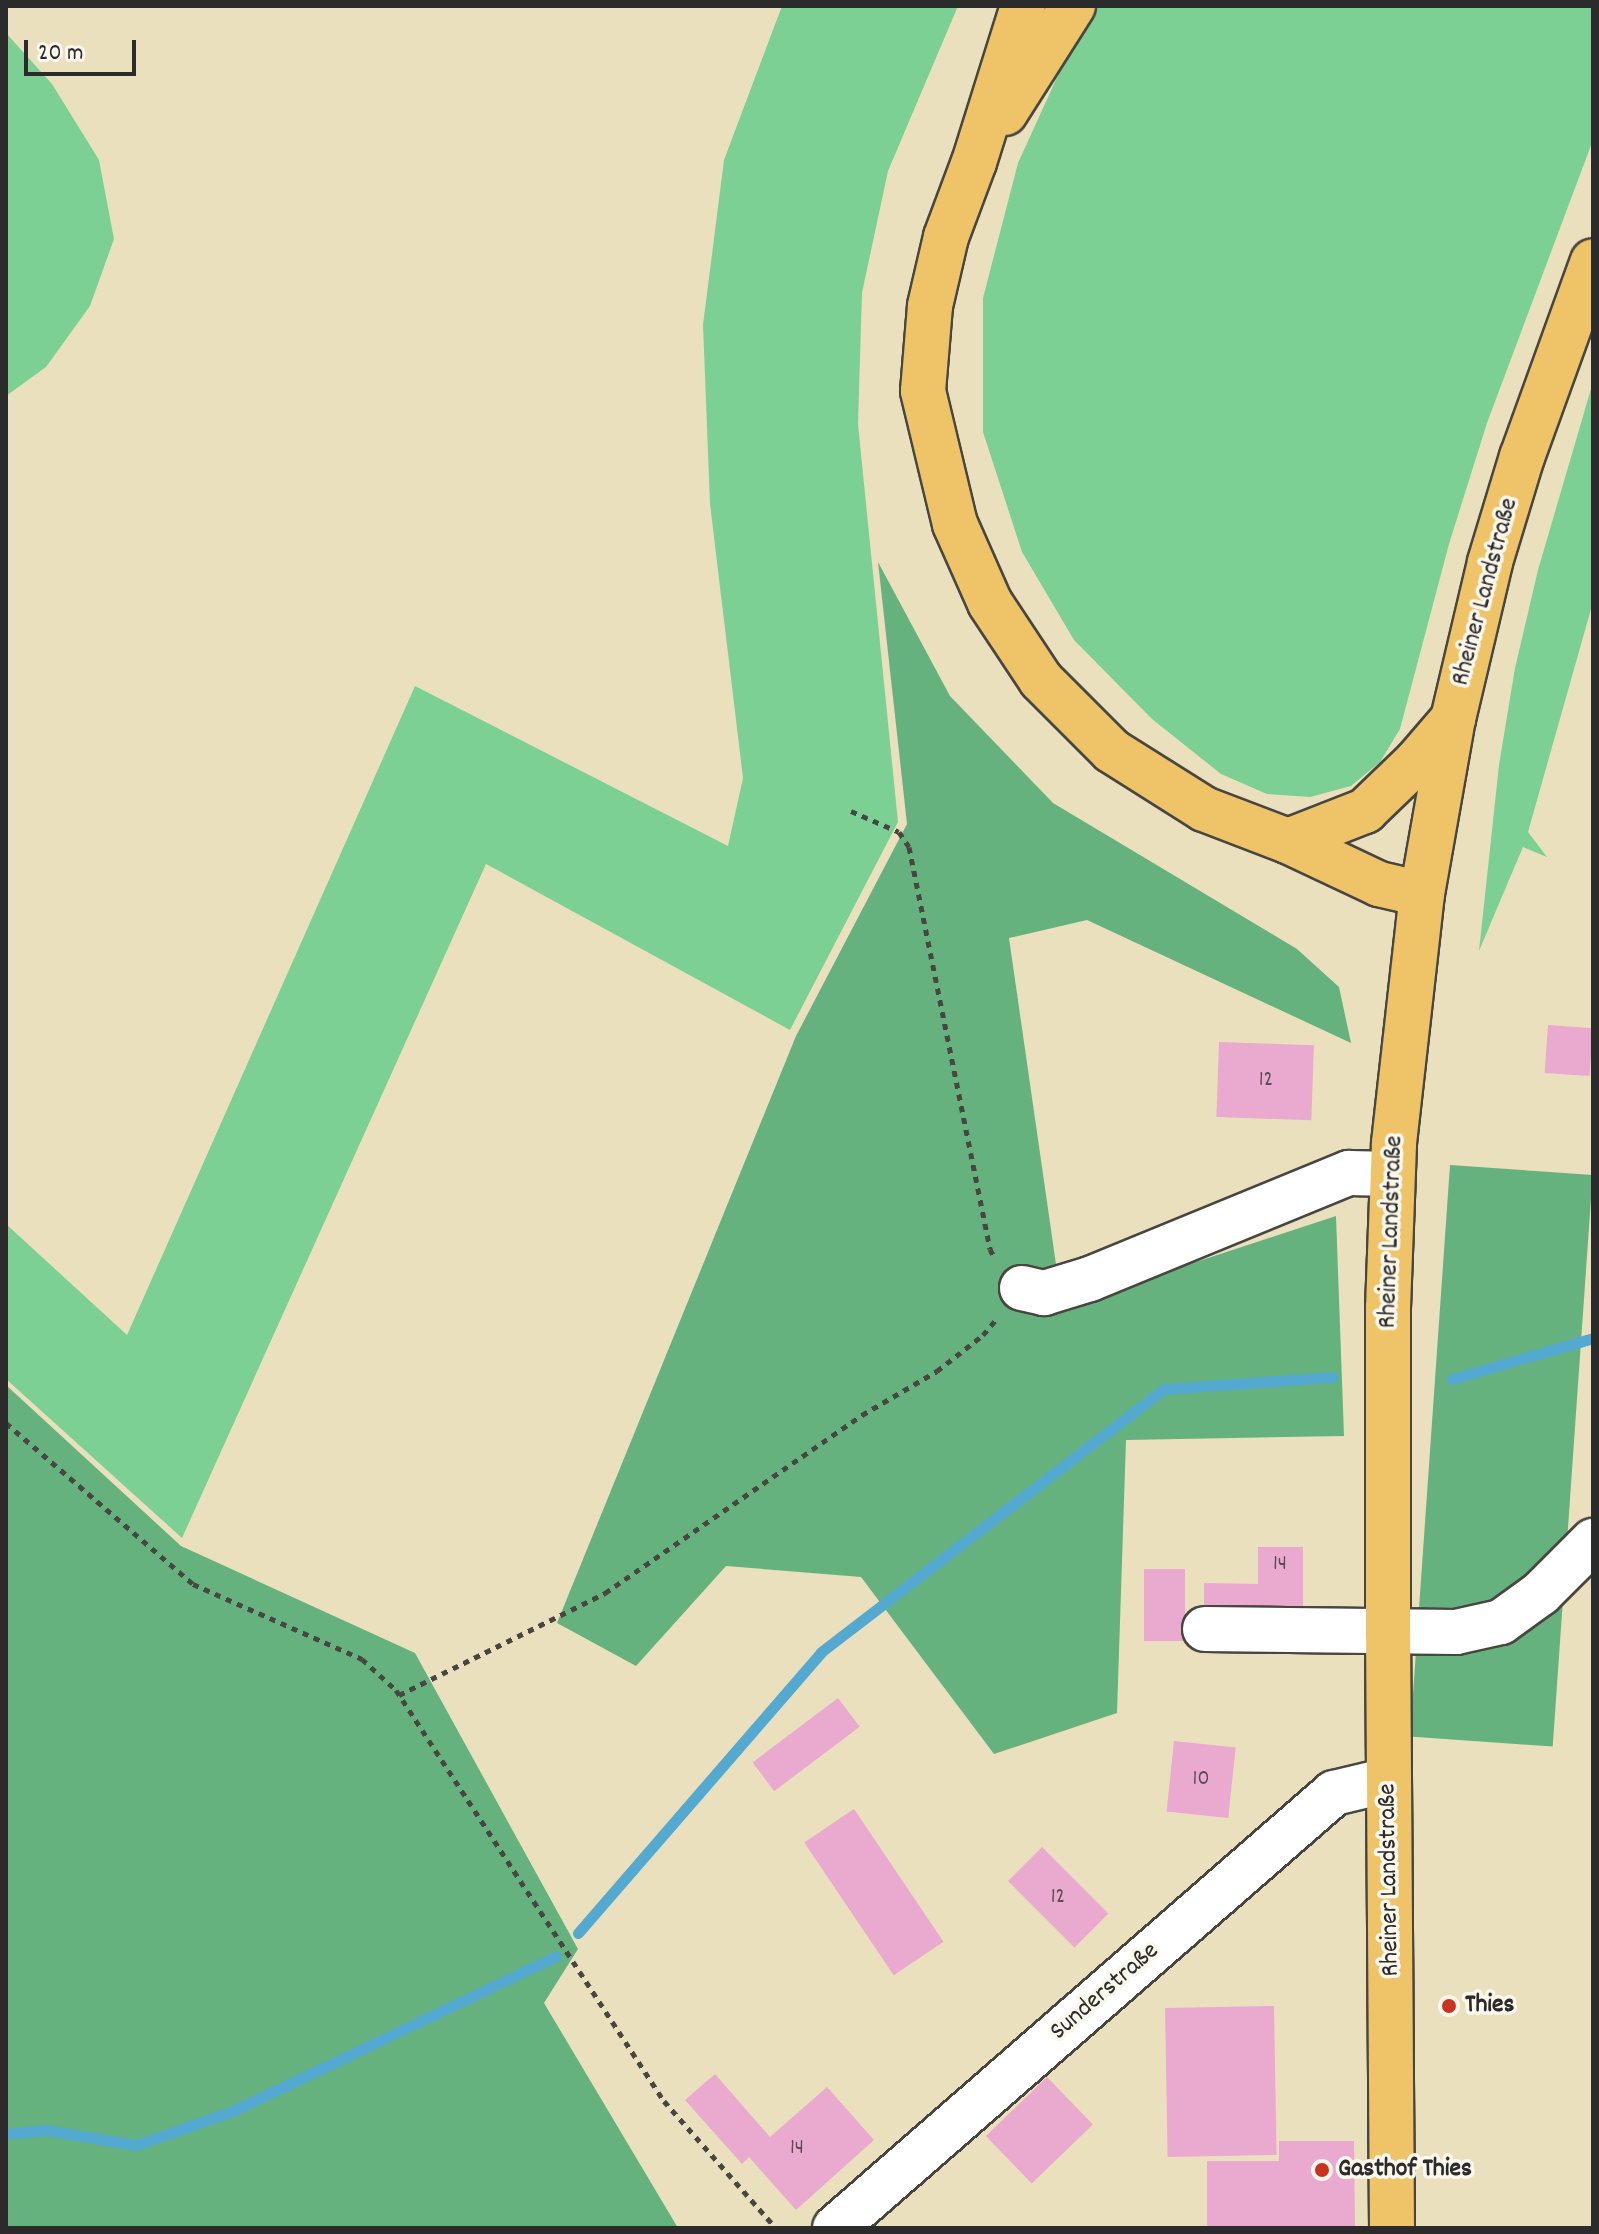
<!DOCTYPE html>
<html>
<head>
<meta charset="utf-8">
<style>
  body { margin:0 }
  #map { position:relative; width:1599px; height:2234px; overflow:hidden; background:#eae0be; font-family:Dekko,sans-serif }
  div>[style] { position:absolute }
  .green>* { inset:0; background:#7cd094 }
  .forest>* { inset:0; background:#65b27e; transform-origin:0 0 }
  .stream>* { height:11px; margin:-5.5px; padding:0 5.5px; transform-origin:5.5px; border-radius:5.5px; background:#54a9d0 }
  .building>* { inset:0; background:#eaa9cf; transform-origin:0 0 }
  .path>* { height:5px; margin-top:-2.5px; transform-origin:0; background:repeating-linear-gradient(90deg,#484641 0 6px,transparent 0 12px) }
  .roads { filter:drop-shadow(2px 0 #484641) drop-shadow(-2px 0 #484641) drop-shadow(0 2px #484641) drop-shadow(0 -2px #484641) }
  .minor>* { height:44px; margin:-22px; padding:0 22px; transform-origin:22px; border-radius:22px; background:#fff }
  .major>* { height:44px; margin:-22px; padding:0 22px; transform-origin:22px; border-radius:22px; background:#efc469 }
  .highway>* { height:44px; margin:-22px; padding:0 22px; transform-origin:22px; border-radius:22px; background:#efc469 }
  .dots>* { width:22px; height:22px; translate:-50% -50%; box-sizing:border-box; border:4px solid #fbf7ec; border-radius:50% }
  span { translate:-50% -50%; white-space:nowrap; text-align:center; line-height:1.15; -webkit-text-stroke:7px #fbf7ec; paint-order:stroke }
  .number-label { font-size:22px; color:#5b4a54 }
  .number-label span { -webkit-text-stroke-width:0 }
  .street-label { font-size:26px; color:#2b2b2b }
  .poi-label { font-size:26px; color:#2b2b2b; font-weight:700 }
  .left { translate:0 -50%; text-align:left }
  .frame { position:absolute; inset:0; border:8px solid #2b2b2b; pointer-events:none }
  .scale { position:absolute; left:24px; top:40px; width:112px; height:36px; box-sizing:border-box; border:4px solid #2b2b2b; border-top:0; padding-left:10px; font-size:24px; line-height:28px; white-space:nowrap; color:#2b2b2b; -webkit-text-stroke:6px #fbf7ec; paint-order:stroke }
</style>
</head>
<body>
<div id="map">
  <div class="green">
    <i style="clip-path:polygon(782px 6px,958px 6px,888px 171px,862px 293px,858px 424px,898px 822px,790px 1030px,486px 864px,182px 1538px,6px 1379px,6px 1224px,127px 1335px,415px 686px,728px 846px,743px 778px,710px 504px,703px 325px,724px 160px)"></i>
    <i style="clip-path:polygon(1094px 6px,1593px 6px,1593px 140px,1487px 423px,1449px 544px,1400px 729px,1380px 762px,1351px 786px,1310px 797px,1267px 794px,1221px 774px,1152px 719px,1074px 640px,1022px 552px,983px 432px,983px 298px,1018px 163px,1064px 62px,1059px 45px)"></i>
    <i style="clip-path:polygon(6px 33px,52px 84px,99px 160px,114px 239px,90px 306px,46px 367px,6px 396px)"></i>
    <i style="clip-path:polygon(1593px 382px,1593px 602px,1528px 832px,1547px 857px,1523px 847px,1479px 951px,1499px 765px,1515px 668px,1538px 570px)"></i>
  </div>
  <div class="forest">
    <i style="clip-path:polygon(878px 562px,950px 696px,1053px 803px,1297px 949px,1339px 987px,1351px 1043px,1087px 920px,1009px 938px,1062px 1306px,1336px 1216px,1344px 1436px,1126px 1440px,1117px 1713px,994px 1754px,861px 1577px,726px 1566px,636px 1666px,557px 1623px,796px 1036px,907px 824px)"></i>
    <i style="left:1450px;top:1165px;width:143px;height:573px;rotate:4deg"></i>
    <i style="clip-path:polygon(6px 1385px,181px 1546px,415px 1653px,578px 1949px,544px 2003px,678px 2228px,6px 2228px)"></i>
  </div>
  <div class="stream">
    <i style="left:1452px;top:1379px;width:147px;rotate:-16.2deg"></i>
    <i style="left:578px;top:1933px;width:371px;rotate:-49.1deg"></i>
    <i style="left:821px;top:1652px;width:432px;rotate:-37.5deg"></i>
    <i style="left:1164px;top:1389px;width:169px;rotate:-4.1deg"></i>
    <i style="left:6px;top:2134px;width:40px;rotate:-5.7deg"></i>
    <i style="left:46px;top:2130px;width:91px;rotate:9.5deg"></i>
    <i style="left:136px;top:2145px;width:103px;rotate:-19.3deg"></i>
    <i style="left:233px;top:2111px;width:358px;rotate:-25.6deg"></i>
  </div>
  <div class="building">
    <i style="left:1548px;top:1025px;width:45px;height:48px;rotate:4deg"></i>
    <i style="left:1219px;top:1042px;width:95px;height:75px;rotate:2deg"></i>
    <i style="clip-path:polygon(1258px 1547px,1303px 1547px,1303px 1613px,1204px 1614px,1204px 1583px,1258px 1584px)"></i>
    <i style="left:1144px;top:1569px;width:41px;height:72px"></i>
    <i style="left:838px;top:1698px;width:36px;height:107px;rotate:53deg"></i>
    <i style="left:1174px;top:1741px;width:62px;height:71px;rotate:6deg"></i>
    <i style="left:854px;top:1809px;width:160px;height:60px;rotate:56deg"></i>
    <i style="left:1042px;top:1847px;width:94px;height:48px;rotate:45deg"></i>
    <i style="left:1274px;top:2006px;width:149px;height:109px;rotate:89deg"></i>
    <i style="clip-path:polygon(715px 2074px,770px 2137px,827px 2087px,874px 2140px,796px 2210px,749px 2157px,742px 2164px,685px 2100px)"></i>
    <i style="left:1047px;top:2077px;width:66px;height:85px;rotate:46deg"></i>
    <i style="clip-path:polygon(1279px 2141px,1354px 2141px,1355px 2228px,1207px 2228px,1207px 2161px,1279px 2161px)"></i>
  </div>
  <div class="path">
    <i style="left:851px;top:811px;width:52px;rotate:23.6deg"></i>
    <i style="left:899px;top:832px;width:18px;rotate:56deg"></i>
    <i style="left:909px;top:847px;width:410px;rotate:78.6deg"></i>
    <i style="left:990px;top:1249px;width:11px;rotate:63deg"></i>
    <i style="left:6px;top:1423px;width:247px;rotate:40.7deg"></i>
    <i style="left:193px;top:1584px;width:185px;rotate:23.9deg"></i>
    <i style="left:362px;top:1659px;width:46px;rotate:42.4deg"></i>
    <i style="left:396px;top:1690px;width:491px;rotate:56.9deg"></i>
    <i style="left:664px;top:2101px;width:169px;rotate:48.6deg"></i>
    <i style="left:399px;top:1695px;width:230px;rotate:-26.3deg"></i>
    <i style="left:605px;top:1593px;width:313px;rotate:-34.7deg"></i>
    <i style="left:862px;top:1415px;width:87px;rotate:-30.4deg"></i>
    <i style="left:937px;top:1371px;width:58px;rotate:-38deg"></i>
    <i style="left:983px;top:1335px;width:23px;rotate:-50deg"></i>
  </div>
  <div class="roads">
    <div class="minor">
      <i style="left:1022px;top:1288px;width:23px;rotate:13deg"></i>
      <i style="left:1044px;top:1293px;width:48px;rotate:-16.9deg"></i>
      <i style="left:1090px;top:1279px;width:280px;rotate:-22.3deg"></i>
      <i style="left:1349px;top:1173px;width:43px;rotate:1.3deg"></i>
      <i style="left:1205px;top:1629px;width:251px;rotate:0.7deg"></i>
      <i style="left:1456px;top:1632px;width:46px;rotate:-12.5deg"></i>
      <i style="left:1501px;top:1622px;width:49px;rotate:-35.9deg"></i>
      <i style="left:1541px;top:1593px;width:74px;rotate:-45deg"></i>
      <i style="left:835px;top:2228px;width:662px;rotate:-41.08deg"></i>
      <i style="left:1334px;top:1793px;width:56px;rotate:-13.5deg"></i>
    </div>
    <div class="major">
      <i style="left:1392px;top:2228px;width:596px;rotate:-90.38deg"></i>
      <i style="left:1388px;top:1632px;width:324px;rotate:-90deg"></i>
      <i style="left:1388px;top:1308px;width:165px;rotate:-87.9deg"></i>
      <i style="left:1394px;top:1143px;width:251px;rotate:-83.6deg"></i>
      <i style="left:1422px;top:894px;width:178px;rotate:-80deg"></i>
      <i style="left:1453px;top:719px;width:161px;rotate:-76.7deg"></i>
      <i style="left:1490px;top:562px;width:110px;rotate:-73.1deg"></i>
      <i style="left:1522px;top:457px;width:208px;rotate:-70.1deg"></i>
    </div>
    <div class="highway">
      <i style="left:1023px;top:6px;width:164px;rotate:107.4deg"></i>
      <i style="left:974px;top:162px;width:80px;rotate:110.5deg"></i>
      <i style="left:946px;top:237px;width:71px;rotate:103.1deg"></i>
      <i style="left:930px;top:306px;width:85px;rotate:94.7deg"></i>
      <i style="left:923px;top:391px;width:137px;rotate:76.5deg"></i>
      <i style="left:955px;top:524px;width:86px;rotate:66.1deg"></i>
      <i style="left:990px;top:603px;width:92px;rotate:56.5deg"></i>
      <i style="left:1041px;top:680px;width:100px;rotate:45deg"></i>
      <i style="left:1112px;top:751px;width:109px;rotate:32.2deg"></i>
      <i style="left:1204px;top:809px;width:90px;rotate:20.9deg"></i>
      <i style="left:1288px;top:841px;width:101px;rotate:25.3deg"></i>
      <i style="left:1379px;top:884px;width:44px;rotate:13.1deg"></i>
      <i style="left:1005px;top:113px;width:127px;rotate:-57.6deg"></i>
      <i style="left:1288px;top:841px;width:83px;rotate:-21.3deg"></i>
      <i style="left:1365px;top:811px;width:71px;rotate:-43.9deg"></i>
      <i style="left:1416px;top:762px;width:57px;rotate:-49.3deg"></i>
    </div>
  </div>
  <div class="dots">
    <i style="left:1449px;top:2006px;background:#c8321e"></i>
    <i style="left:1322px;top:2170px;background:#c8321e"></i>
  </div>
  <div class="number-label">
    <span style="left:1266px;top:1081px">12</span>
    <span style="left:1280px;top:1565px">14</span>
    <span style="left:1201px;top:1780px">10</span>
    <span style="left:1058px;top:1898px">12</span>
    <span style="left:797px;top:2149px">14</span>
  </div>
  <div class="street-label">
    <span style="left:1486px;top:592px;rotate:-75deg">Rheiner Landstraße</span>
    <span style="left:1392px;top:1232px;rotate:-88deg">Rheiner Landstraße</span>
    <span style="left:1390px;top:1880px;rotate:-91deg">Rheiner Landstraße</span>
    <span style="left:1105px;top:1992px;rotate:-41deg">Sunderstraße</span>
  </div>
  <div class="poi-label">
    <span class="left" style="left:1465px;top:2006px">Thies</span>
    <span class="left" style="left:1338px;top:2170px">Gasthof Thies</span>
  </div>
  <div class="frame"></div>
  <div class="scale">20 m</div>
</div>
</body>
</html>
